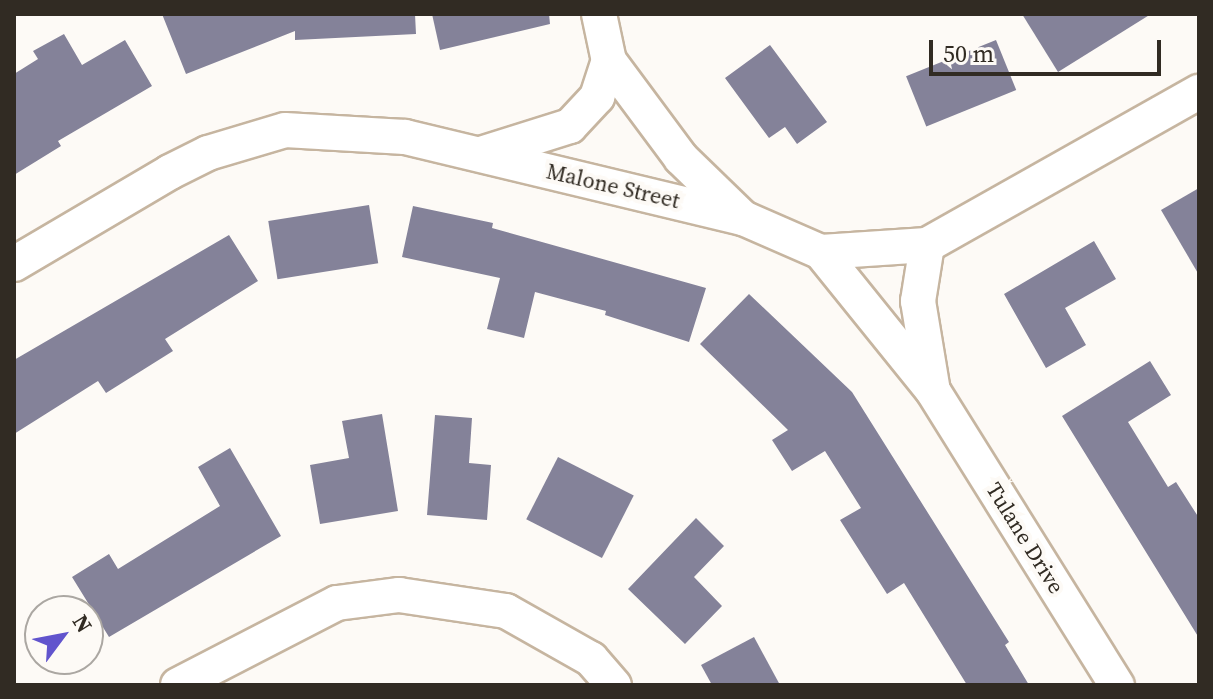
<!DOCTYPE html>
<html>
<head>
<meta charset="utf-8">
<style>
  body { margin:0 }
  #map { position:relative; width:1213px; height:699px; overflow:hidden; background:#fdfaf6; font-family:"Source Serif 4",serif }
  div>[style] { position:absolute }
  .building>* { inset:0; background:#848299; transform-origin:0 0 }
  .roads { filter:drop-shadow(2px 0 #c6b5a0) drop-shadow(-2px 0 #c6b5a0) drop-shadow(0 2px #c6b5a0) drop-shadow(0 -2px #c6b5a0) }
  .minor>* { height:34px; margin:-17px; padding:0 17px; transform-origin:17px; border-radius:17px; background:#fff }
  span { translate:-50% -50%; white-space:nowrap; text-align:center; line-height:1.15; -webkit-text-stroke:8px #fdfaf6; paint-order:stroke }
  .street-label { font-size:22px; color:#312b23 }
  .frame { position:absolute; inset:0; border:16px solid #312b23; pointer-events:none }
  .north { position:absolute; left:24px; top:595px; width:80px; height:80px; box-sizing:border-box; background:#fdfaf6; border:2px solid #aba7a2; border-radius:50%; rotate:58deg; font-size:22px; font-weight:700; line-height:32px; text-align:center; color:#312b23 }
  .north::after { content:''; display:block; margin:auto; width:28px; height:36px; background:#6154cd; clip-path:polygon(50% 0,100% 100%,50% 72%,0 100%) }
  .scale { position:absolute; left:929px; top:40px; width:232px; height:36px; box-sizing:border-box; border:4px solid #312b23; border-top:0; padding-left:10px; font-size:24px; line-height:28px; white-space:nowrap; color:#312b23; -webkit-text-stroke:6px #fdfaf6; paint-order:stroke }
</style>
</head>
<body>
<div id="map">
  <div class="building">
    <i style="clip-path:polygon(162px 14px,415px 14px,416px 34px,295px 40px,295px 31px,186px 74px)"></i>
    <i style="clip-path:polygon(432px 14px,549px 14px,550px 24px,440px 50px)"></i>
    <i style="clip-path:polygon(1022px 14px,1151px 14px,1058px 72px)"></i>
    <i style="clip-path:polygon(64px 34px,82px 65px,125px 40px,152px 86px,58px 141px,61px 146px,14px 175px,14px 74px,38px 59px,33px 51px)"></i>
    <i style="left:996px;top:40px;width:54px;height:97px;rotate:68deg"></i>
    <i style="clip-path:polygon(770px 45px,827px 122px,797px 144px,785px 127px,769px 138px,725px 78px)"></i>
    <i style="clip-path:polygon(1199px 188px,1199px 275px,1161px 210px)"></i>
    <i style="left:369px;top:205px;width:59px;height:102px;rotate:81deg"></i>
    <i style="clip-path:polygon(413px 206px,493px 223px,492px 228px,706px 288px,689px 342px,605px 315px,606px 311px,535px 292px,524px 338px,487px 329px,500px 278px,402px 257px)"></i>
    <i style="clip-path:polygon(229px 235px,258px 281px,165px 339px,173px 351px,106px 393px,98px 381px,14px 434px,14px 360px)"></i>
    <i style="clip-path:polygon(1094px 241px,1116px 279px,1065px 308px,1086px 345px,1046px 368px,1004px 294px)"></i>
    <i style="clip-path:polygon(749px 294px,852px 392px,1009px 642px,1005px 645px,1029px 685px,967px 685px,904px 583px,887px 594px,840px 520px,861px 508px,825px 451px,792px 471px,772px 440px,788px 430px,700px 344px)"></i>
    <i style="clip-path:polygon(1150px 361px,1171px 395px,1128px 422px,1168px 487px,1176px 482px,1199px 518px,1199px 638px,1062px 416px)"></i>
    <i style="clip-path:polygon(382px 414px,398px 511px,320px 524px,310px 465px,349px 458px,342px 421px)"></i>
    <i style="clip-path:polygon(435px 415px,472px 418px,469px 463px,491px 465px,487px 520px,427px 515px)"></i>
    <i style="clip-path:polygon(230px 448px,281px 536px,109px 637px,72px 577px,109px 554px,118px 569px,220px 506px,198px 467px)"></i>
    <i style="left:558px;top:457px;width:85px;height:70px;rotate:27deg"></i>
    <i style="clip-path:polygon(696px 518px,724px 546px,694px 577px,722px 606px,685px 644px,628px 589px)"></i>
    <i style="clip-path:polygon(754px 637px,780px 685px,712px 685px,701px 665px)"></i>
  </div>
  <div class="roads">
    <div class="minor">
      <i style="left:599px;top:14px;width:48px;rotate:78deg"></i>
      <i style="left:609px;top:61px;width:121px;rotate:53.4deg"></i>
      <i style="left:681px;top:158px;width:86px;rotate:44.1deg"></i>
      <i style="left:484px;top:153px;width:90px;rotate:-17.4deg"></i>
      <i style="left:570px;top:126px;width:40px;rotate:-47deg"></i>
      <i style="left:597px;top:97px;width:38px;rotate:-72deg"></i>
      <i style="left:927px;top:245px;width:57px;rotate:99.1deg"></i>
      <i style="left:918px;top:301px;width:86px;rotate:80.6deg"></i>
      <i style="left:821px;top:252px;width:179px;rotate:51.1deg"></i>
      <i style="left:933px;top:391px;width:347px;rotate:58deg"></i>
      <i style="left:14px;top:264px;width:181px;rotate:-30.5deg"></i>
      <i style="left:170px;top:172px;width:42px;rotate:-26.6deg"></i>
      <i style="left:208px;top:153px;width:80px;rotate:-16.6deg"></i>
      <i style="left:285px;top:130px;width:120px;rotate:3.3deg"></i>
      <i style="left:405px;top:137px;width:348px;rotate:13.5deg"></i>
      <i style="left:743px;top:218px;width:85px;rotate:23.6deg"></i>
      <i style="left:821px;top:252px;width:106px;rotate:-3.8deg"></i>
      <i style="left:927px;top:245px;width:312px;rotate:-29.4deg"></i>
      <i style="left:178px;top:685px;width:179px;rotate:-27.3deg"></i>
      <i style="left:337px;top:603px;width:63px;rotate:-7.4deg"></i>
      <i style="left:399px;top:595px;width:108px;rotate:8.5deg"></i>
      <i style="left:506px;top:611px;width:98px;rotate:29.5deg"></i>
      <i style="left:591px;top:659px;width:35px;rotate:49deg"></i>
    </div>
  </div>
  <div class="street-label">
    <span style="left:613px;top:186px;rotate:13deg">Malone Street</span>
    <span style="left:1025px;top:538px;rotate:58deg">Tulane Drive</span>
  </div>
  <div class="frame"></div>
  <div class="north">N</div>
  <div class="scale">50 m</div>
</div>
</body>
</html>
